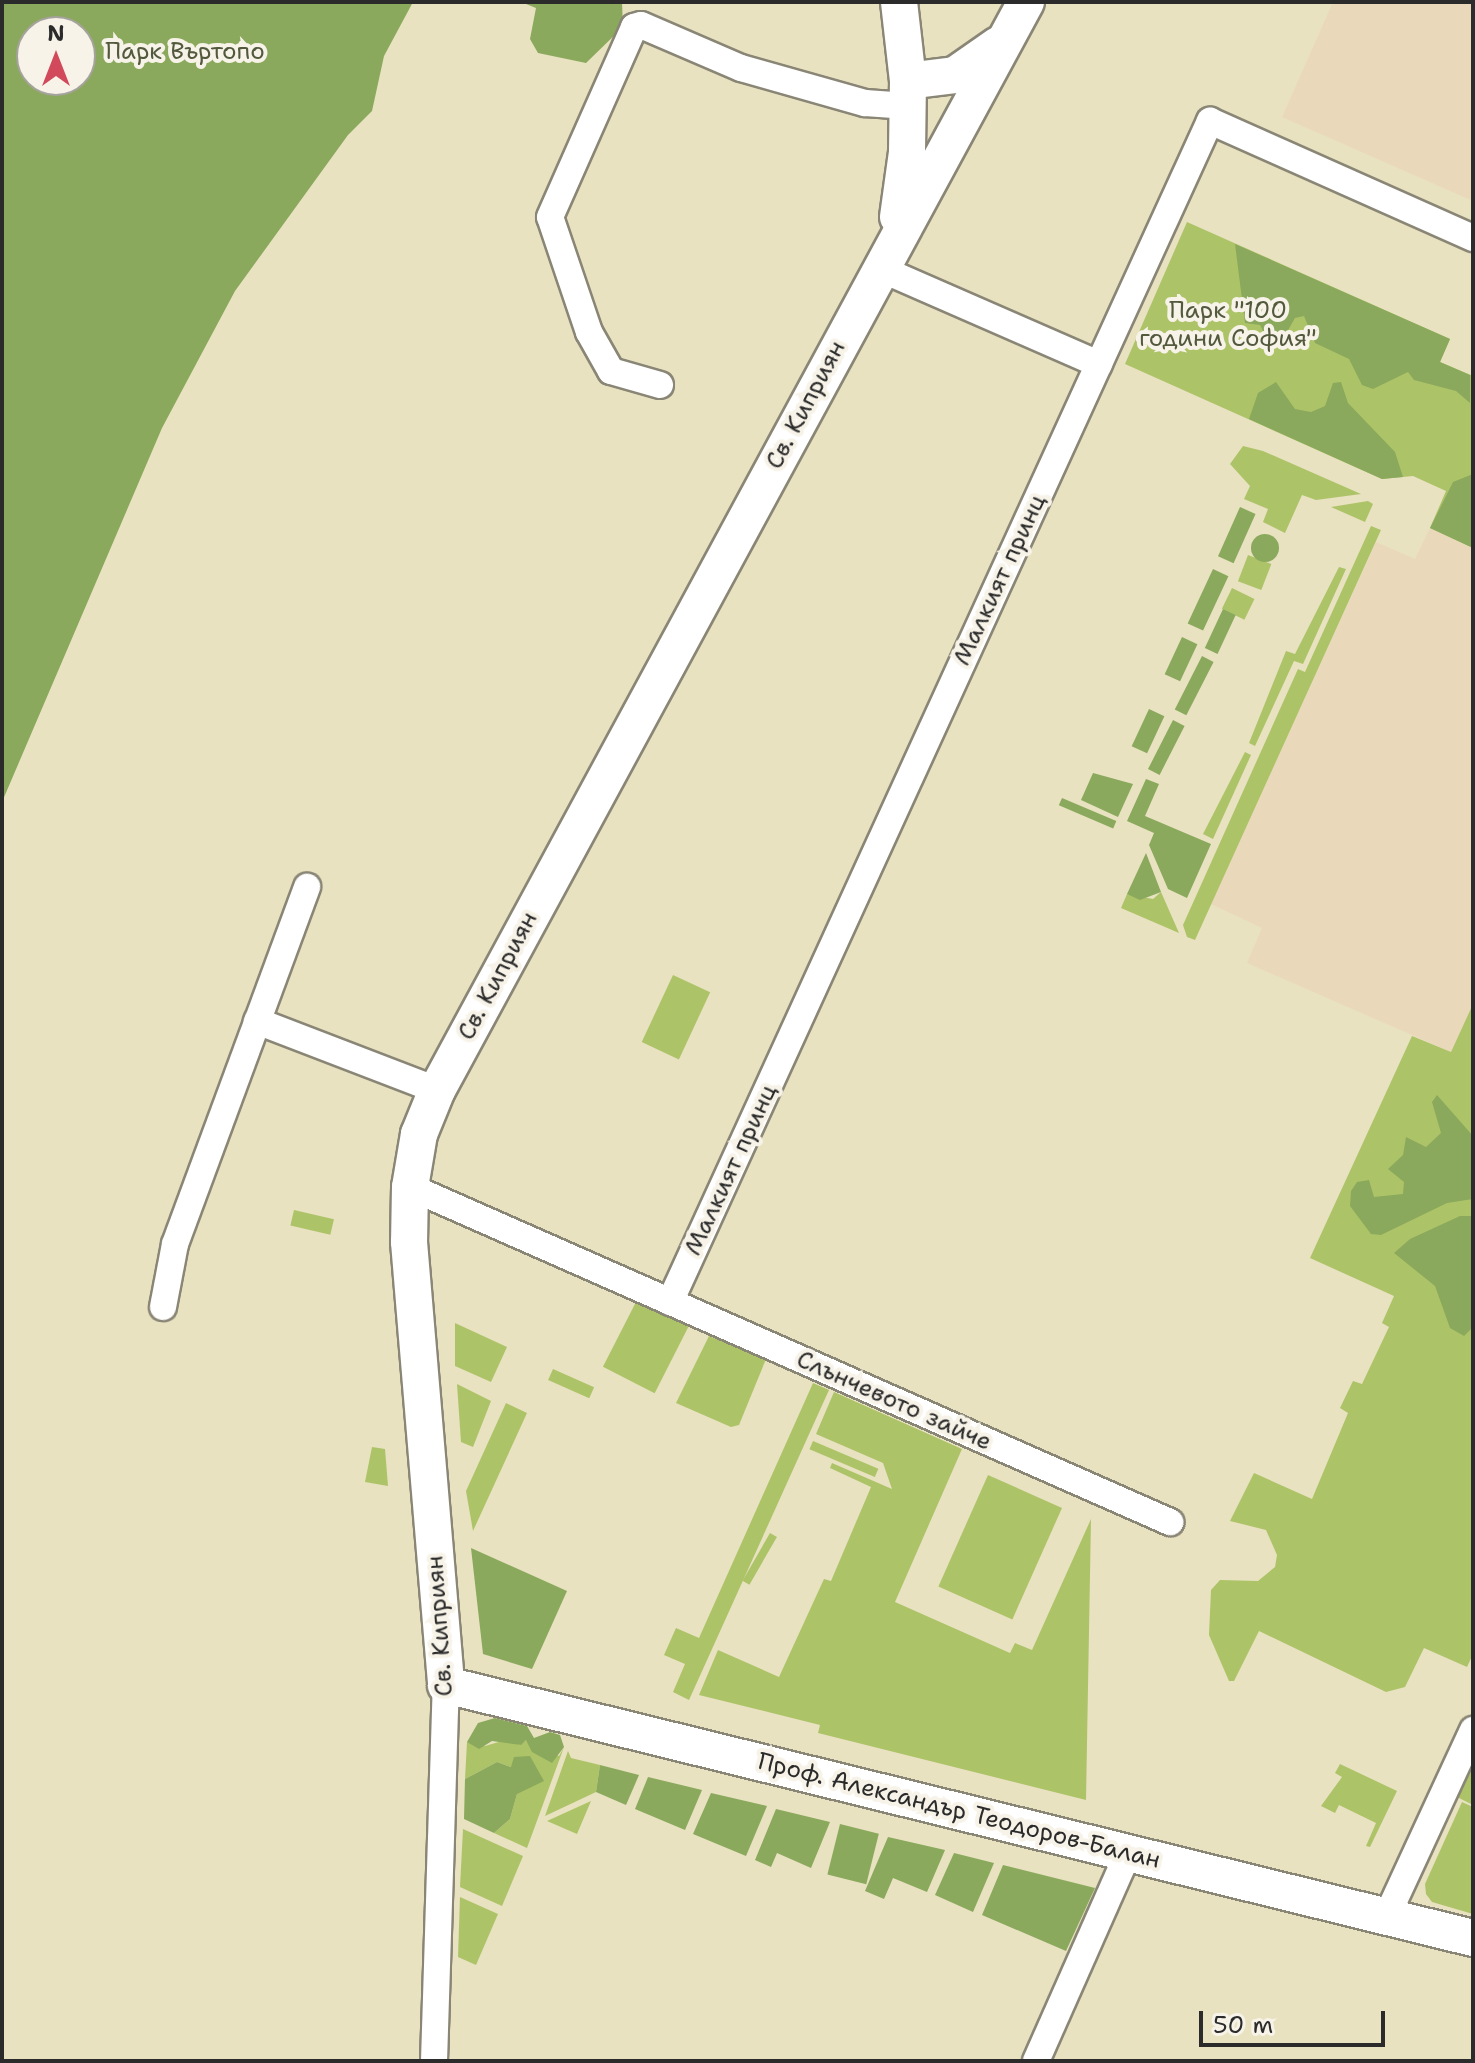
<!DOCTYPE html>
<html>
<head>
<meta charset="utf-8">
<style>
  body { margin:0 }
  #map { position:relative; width:1475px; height:2063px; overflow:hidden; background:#e8e2c0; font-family:"Shantell Sans",sans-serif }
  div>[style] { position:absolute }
  .built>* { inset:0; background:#ead8ba }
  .green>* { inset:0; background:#adc368; transform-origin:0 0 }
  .forest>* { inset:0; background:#8aa95c; transform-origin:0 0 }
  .round { border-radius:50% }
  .roads { filter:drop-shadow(2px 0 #8a8676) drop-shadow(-2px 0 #8a8676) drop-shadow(0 2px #8a8676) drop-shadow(0 -2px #8a8676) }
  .street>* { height:26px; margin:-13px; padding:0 13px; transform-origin:13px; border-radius:13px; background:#fff }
  .secondary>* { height:36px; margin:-18px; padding:0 18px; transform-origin:18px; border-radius:18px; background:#fff }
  span { translate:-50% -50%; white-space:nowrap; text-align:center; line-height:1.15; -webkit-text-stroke:8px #f7f3e8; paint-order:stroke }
  .park-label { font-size:24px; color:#52593d }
  .street-label { font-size:24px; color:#2b2b2b }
  .frame { position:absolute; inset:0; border:4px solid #2b2b2b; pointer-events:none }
  .north { position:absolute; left:16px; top:16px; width:80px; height:80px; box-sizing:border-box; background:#f7f3e8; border:2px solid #a5a39c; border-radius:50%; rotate:0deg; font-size:22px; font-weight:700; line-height:32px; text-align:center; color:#2b2b2b }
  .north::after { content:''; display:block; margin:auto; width:28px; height:36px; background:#d1495b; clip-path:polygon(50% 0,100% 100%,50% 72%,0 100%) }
  .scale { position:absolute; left:1199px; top:2011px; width:186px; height:36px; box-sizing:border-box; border:4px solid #2b2b2b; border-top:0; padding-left:10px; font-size:24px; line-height:28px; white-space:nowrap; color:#2b2b2b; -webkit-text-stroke:6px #f7f3e8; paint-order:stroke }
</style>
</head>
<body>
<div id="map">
  <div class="built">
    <i style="clip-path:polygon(1333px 2px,1473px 2px,1473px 201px,1282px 117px)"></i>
    <i style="clip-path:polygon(1430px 528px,1473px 548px,1473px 1004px,1451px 1052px,1247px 963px,1262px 928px,1211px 904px,1376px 542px,1415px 559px)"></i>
  </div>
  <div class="green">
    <i style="clip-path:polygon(1187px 222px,1450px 339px,1440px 362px,1473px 376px,1473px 548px,1430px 528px,1446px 491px,1413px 476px,1382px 479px,1125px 364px)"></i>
    <i style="clip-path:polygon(1243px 446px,1263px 451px,1361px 494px,1316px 500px,1302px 495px,1285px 533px,1263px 522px,1268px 509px,1244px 499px,1250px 486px,1230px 464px)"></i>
    <i style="clip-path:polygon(1368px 501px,1373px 504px,1365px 522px,1331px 507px)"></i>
    <i style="clip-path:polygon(1371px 526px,1381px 530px,1195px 940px,1187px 937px,1183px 925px,1298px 669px,1305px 672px)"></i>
    <i style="left:1248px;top:555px;width:25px;height:28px;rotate:21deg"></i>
    <i style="clip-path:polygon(1339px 567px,1346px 569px,1303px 664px,1294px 661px,1255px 746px,1249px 743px,1286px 651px,1295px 654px)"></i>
    <i style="left:1232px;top:588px;width:25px;height:23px;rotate:26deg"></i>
    <i style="clip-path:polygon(1245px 752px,1251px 755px,1213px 839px,1203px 834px)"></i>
    <i style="clip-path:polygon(1161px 892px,1179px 933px,1121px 908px,1127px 894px,1153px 899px)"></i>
    <i style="left:673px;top:975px;width:41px;height:74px;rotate:25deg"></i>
    <i style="clip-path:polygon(1473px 1004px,1473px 1654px,1467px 1667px,1424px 1648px,1405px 1687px,1386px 1692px,1259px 1631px,1234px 1681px,1229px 1681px,1209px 1635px,1211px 1590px,1220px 1580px,1258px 1581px,1275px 1567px,1277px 1555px,1266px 1530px,1230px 1521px,1254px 1473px,1312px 1499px,1348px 1413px,1340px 1408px,1353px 1381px,1362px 1384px,1389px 1327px,1382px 1323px,1394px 1296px,1310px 1258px,1412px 1036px,1451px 1052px)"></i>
    <i style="left:294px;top:1210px;width:41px;height:16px;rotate:13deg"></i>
    <i style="left:637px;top:1300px;width:58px;height:75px;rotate:27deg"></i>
    <i style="clip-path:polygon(455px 1323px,507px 1347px,491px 1382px,455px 1366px)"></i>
    <i style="clip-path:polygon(709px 1336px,766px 1359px,739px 1425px,731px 1427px,676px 1403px)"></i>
    <i style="left:553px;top:1369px;width:45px;height:12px;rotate:24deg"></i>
    <i style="clip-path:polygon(813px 1383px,829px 1390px,689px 1700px,673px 1692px,685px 1664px,664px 1655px,676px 1628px,699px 1638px)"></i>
    <i style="clip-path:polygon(457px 1384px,491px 1401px,473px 1447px,461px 1442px)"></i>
    <i style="clip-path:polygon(834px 1392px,962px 1449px,895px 1602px,1010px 1653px,1015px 1643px,1032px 1650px,1091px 1519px,1086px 1800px,818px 1733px,820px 1725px,699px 1695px,718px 1650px,779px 1677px,824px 1579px,831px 1581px,871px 1487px,830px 1468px,832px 1463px,892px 1489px,883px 1463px,816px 1434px)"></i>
    <i style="clip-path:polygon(506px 1403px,527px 1413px,473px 1531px,466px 1491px)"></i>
    <i style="left:813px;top:1441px;width:71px;height:9px;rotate:23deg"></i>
    <i style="clip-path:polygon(372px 1447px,385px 1449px,388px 1486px,365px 1482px)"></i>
    <i style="left:988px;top:1475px;width:81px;height:122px;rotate:24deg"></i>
    <i style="left:770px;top:1533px;width:8px;height:55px;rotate:30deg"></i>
    <i style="clip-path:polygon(509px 1739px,520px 1745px,526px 1740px,559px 1756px,564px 1747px,527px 1848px,494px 1833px,510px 1819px,517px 1794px,511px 1767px,497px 1762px,465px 1779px,467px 1742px,485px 1746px)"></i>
    <i style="clip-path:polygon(568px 1751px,571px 1758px,600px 1765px,596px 1792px,545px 1816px)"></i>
    <i style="clip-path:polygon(1473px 1762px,1473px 1805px,1457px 1797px)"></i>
    <i style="clip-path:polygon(1340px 1764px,1397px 1791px,1370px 1847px,1366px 1846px,1376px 1823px,1339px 1805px,1335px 1813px,1321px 1806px,1342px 1777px,1335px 1773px)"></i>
    <i style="clip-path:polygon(591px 1801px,577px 1834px,547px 1821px)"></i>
    <i style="clip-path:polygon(1462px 1802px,1473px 1807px,1473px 1914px,1432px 1902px,1426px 1894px,1425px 1884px)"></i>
    <i style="clip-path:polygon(463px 1829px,523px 1856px,502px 1906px,460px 1887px)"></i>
    <i style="clip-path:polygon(460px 1897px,498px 1914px,476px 1965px,458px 1957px)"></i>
  </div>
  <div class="forest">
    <i style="clip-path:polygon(evenodd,2px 2px,413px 2px,384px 56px,372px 111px,348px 135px,235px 291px,162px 428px,2px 802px,2px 2px,32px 32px,80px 32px,80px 80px,32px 80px,32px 32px)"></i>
    <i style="clip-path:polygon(521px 2px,622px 2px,623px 27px,586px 63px,538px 53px,530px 39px,536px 8px)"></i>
    <i style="clip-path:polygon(1235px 244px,1450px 339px,1440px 362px,1470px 375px,1470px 403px,1456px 391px,1414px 380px,1408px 372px,1373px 389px,1362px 385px,1349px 359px,1315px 343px,1304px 316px,1295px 318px,1287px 332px,1277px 333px,1265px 335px,1260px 325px,1245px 323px)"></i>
    <i style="clip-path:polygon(1276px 382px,1295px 409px,1311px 412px,1325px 406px,1333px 383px,1341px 382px,1348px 403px,1395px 452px,1403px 477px,1382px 479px,1249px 419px,1258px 393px)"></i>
    <i style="clip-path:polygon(1473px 474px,1473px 548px,1430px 528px,1453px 482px)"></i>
    <i style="left:1240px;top:507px;width:17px;height:54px;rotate:24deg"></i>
    <i class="round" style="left:1251px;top:534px;width:28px;height:28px"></i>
    <i style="left:1213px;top:569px;width:17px;height:60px;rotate:25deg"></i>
    <i style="left:1223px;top:609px;width:14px;height:43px;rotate:25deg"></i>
    <i style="left:1182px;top:637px;width:17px;height:41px;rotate:25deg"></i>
    <i style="left:1202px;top:656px;width:13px;height:60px;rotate:27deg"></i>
    <i style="left:1149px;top:709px;width:17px;height:41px;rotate:25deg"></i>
    <i style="left:1173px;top:720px;width:13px;height:55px;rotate:27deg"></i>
    <i style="clip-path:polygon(1093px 773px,1133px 784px,1118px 817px,1081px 800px)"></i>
    <i style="clip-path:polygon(1146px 779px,1159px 784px,1145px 816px,1211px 844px,1187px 898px,1168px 889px,1149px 845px,1154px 833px,1127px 821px)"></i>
    <i style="left:1062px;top:798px;width:59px;height:8px;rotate:23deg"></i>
    <i style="clip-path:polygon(1146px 853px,1161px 892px,1140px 900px,1127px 894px)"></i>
    <i style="clip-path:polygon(1437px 1095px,1473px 1136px,1473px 1199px,1447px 1203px,1381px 1235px,1371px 1234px,1350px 1206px,1351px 1191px,1357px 1182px,1369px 1180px,1374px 1197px,1403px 1194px,1404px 1182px,1388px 1169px,1403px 1155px,1406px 1137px,1426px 1147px,1441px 1133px,1432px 1102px)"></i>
    <i style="clip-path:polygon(1460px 1216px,1473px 1216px,1473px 1327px,1464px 1336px,1450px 1328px,1435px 1286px,1394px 1253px,1410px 1239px)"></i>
    <i style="clip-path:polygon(471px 1548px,567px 1591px,532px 1669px,483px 1654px)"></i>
    <i style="clip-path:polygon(495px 1718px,527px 1726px,534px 1738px,550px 1732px,560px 1735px,564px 1747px,552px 1763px,532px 1752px,526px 1740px,521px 1745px,492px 1741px,479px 1749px,467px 1742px,478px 1723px)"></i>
    <i style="clip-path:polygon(530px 1756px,544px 1781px,517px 1794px,510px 1819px,494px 1833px,464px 1819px,465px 1779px,497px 1762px,511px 1767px,514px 1757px)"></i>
    <i style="clip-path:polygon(600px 1765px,639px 1775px,626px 1805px,596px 1792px)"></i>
    <i style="clip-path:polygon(648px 1777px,702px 1790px,685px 1830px,635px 1809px)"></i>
    <i style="clip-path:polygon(711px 1793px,767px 1806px,746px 1856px,693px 1834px)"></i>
    <i style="clip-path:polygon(776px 1809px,830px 1822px,811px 1868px,777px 1853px,771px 1867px,755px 1860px)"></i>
    <i style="left:840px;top:1824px;width:40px;height:52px;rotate:14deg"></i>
    <i style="clip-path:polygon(888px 1837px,945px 1850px,927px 1892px,893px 1878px,884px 1899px,865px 1891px)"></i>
    <i style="clip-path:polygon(954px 1853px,994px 1863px,973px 1912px,935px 1895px)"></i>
    <i style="clip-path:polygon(1003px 1865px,1095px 1888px,1066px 1951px,982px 1915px)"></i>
  </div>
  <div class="roads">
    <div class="street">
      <i style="left:879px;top:268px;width:240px;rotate:23.6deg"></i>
      <i style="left:660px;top:385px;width:51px;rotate:-164.1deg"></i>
      <i style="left:611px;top:371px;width:45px;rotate:-119.4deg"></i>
      <i style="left:589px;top:332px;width:121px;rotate:-108.7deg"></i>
      <i style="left:550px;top:217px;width:208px;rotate:-66.1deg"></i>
      <i style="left:634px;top:27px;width:7px;rotate:-16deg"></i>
      <i style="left:641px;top:25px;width:109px;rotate:23.3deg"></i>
      <i style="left:741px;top:68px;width:129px;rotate:15.8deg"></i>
      <i style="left:865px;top:103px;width:43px;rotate:4deg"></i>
      <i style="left:257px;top:1021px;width:193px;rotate:21deg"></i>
      <i style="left:410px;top:1187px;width:831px;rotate:23.79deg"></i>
      <i style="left:670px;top:1302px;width:1299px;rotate:-65.43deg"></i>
      <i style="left:1210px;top:121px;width:288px;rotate:24deg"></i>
      <i style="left:163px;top:1307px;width:64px;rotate:-79.2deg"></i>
      <i style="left:175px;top:1244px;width:381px;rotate:-69.7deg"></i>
      <i style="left:1387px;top:1916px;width:205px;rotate:-65.2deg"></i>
      <i style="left:434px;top:2061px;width:376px;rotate:-88.2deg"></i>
      <i style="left:1036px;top:2061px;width:227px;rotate:-66.1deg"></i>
    </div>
    <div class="secondary">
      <i style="left:1026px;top:2px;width:1237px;rotate:118.43deg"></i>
      <i style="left:437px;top:1090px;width:48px;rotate:112.2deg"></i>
      <i style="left:419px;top:1134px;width:54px;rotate:99.6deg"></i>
      <i style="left:410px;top:1187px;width:55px;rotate:91deg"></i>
      <i style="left:409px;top:1242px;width:445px;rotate:85.2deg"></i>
      <i style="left:446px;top:1685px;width:1058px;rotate:13.84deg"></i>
      <i style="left:908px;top:81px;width:47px;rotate:-7.3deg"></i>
      <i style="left:955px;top:75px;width:52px;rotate:-34.9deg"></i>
      <i style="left:898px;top:217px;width:66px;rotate:-82.1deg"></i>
      <i style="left:907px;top:152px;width:71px;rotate:-89.2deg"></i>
      <i style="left:908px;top:81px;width:80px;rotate:-96.5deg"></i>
    </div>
  </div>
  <div class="park-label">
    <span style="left:185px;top:52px">Парк Въртопо</span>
    <span style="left:1228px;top:325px">Парк "100<br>години София"</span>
  </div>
  <div class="street-label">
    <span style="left:806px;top:405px;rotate:-62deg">Св. Киприян</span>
    <span style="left:1000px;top:580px;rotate:-65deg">Малкият принц</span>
    <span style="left:498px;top:976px;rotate:-62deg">Св. Киприян</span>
    <span style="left:731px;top:1170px;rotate:-65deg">Малкият принц</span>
    <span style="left:894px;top:1401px;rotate:24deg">Слънчевото зайче</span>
    <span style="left:440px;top:1626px;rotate:-94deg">Св. Киприян</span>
    <span style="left:959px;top:1811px;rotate:14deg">Проф. Александър Теодоров-Балан</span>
  </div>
  <div class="frame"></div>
  <div class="north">N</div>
  <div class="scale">50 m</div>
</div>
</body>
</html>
